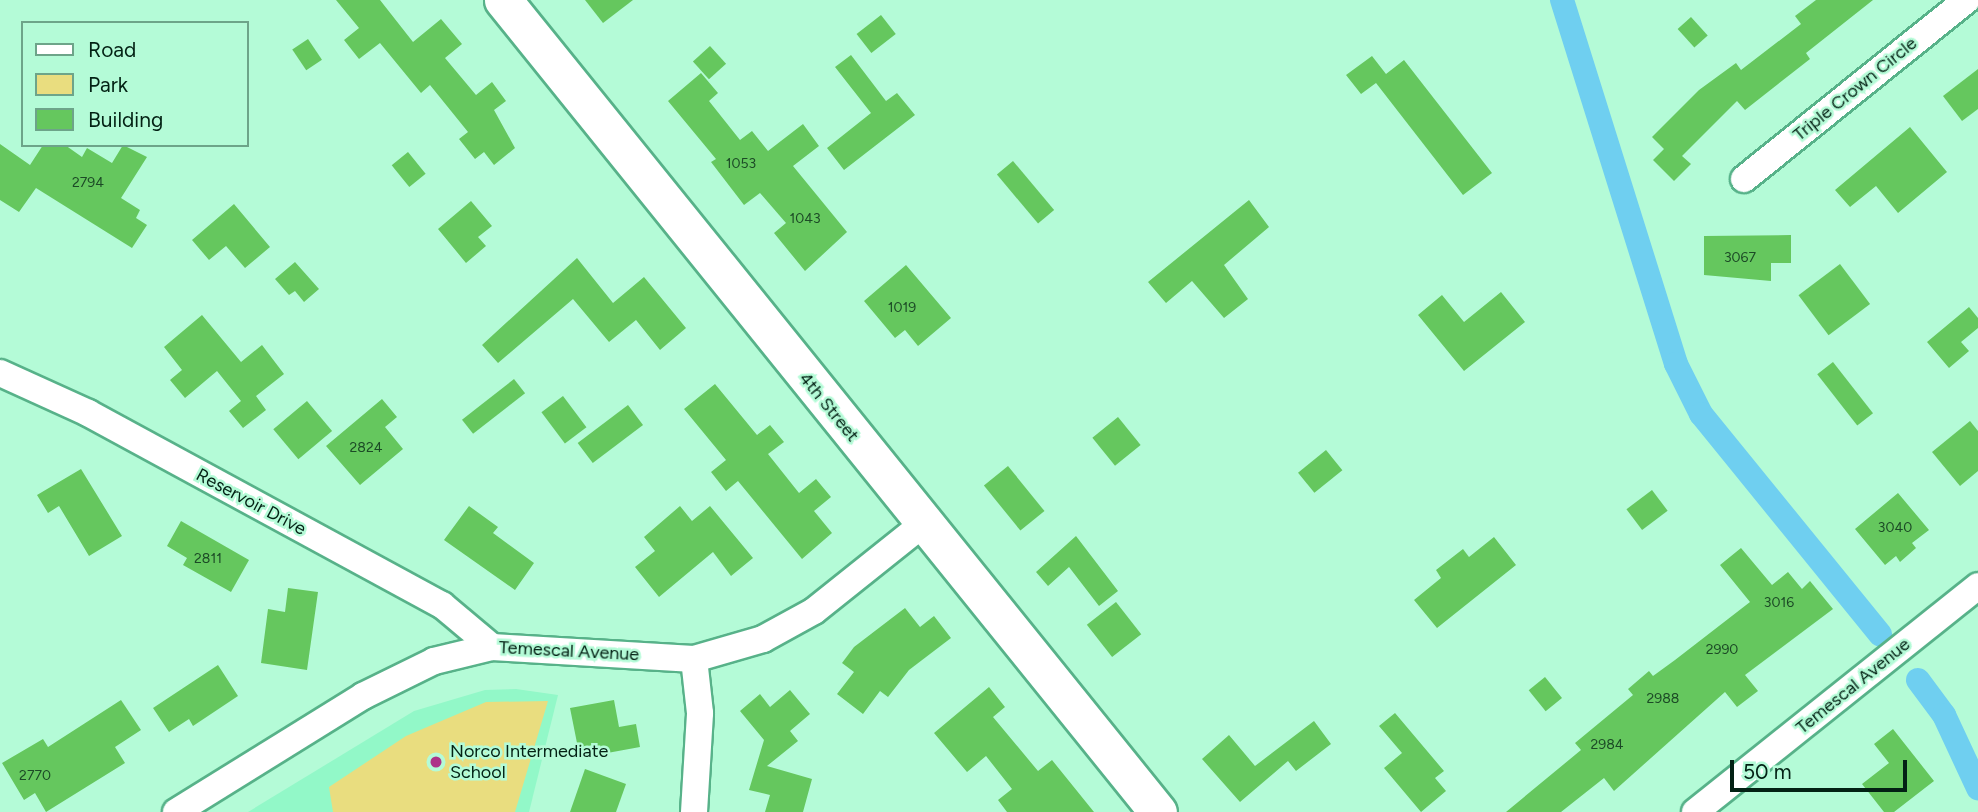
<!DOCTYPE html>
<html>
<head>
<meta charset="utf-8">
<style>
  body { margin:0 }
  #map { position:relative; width:1978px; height:812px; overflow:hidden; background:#b4fbd7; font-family:Figtree,sans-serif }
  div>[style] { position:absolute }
  .built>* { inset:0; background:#92f8c8 }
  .green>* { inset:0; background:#e9dd7f }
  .canal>* { height:24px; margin:-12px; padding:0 12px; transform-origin:12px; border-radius:12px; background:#6fcff0 }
  .building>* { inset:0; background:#65c75e; transform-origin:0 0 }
  .roads { filter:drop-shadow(2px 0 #57b289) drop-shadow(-2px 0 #57b289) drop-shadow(0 2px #57b289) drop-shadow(0 -2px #57b289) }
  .street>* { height:26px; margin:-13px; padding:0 13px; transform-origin:13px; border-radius:13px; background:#fff }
  .secondary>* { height:37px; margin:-18.5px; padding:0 18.5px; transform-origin:18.5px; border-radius:18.5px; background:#fff }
  .dots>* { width:19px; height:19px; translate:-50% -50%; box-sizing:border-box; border:4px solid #b4fbd7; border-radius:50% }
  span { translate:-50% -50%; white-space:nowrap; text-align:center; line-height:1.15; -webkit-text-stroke:5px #b4fbd7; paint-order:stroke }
  .number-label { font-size:14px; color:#1c4a26 }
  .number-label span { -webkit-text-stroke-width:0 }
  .street-label { font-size:18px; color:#032114 }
  .poi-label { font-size:18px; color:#032114 }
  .left { translate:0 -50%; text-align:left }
  .legend { position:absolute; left:21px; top:21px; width:228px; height:126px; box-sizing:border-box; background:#b4fbd7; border:2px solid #6da489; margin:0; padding:9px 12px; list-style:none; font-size:21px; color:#032114 }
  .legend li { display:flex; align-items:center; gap:14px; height:35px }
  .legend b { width:35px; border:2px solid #6da489 }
  .scale { position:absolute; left:1730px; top:760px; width:177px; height:32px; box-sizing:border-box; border:4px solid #032114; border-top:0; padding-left:9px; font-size:21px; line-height:24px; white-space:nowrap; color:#032114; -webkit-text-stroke:5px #b4fbd7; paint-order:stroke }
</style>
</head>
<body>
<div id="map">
  <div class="built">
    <i style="clip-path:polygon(516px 689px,558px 695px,529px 812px,248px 812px,414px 711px,485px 690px)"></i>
  </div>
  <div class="green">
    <i style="clip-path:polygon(548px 701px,515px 812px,333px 812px,329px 787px,406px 736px,486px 702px)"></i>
  </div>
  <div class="canal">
    <i style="left:1562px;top:0;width:381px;rotate:72.6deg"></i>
    <i style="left:1676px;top:364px;width:56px;rotate:63.4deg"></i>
    <i style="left:1701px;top:414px;width:284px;rotate:50.9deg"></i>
    <i style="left:1918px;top:680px;width:44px;rotate:53.4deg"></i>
    <i style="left:1944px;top:715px;width:81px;rotate:65deg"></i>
  </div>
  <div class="building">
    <i style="clip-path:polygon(336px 0,380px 0,413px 42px,441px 19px,462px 44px,445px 58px,476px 95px,492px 82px,506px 101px,494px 110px,515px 148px,494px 165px,484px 152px,475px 159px,459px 139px,468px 132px,430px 85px,421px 93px,380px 43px,359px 59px,344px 40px,359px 28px)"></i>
    <i style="clip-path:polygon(585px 0,633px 0,603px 23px)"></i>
    <i style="clip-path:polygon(1816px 0,1873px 0,1806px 53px,1810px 59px,1745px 110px,1737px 101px,1682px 156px,1691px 164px,1674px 181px,1653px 160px,1664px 149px,1652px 137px,1699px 90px,1736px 63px,1741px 70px,1801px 24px,1795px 16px)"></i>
    <i style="left:881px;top:15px;width:24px;height:31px;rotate:52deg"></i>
    <i style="left:1691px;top:17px;width:25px;height:18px;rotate:48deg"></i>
    <i style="left:308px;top:39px;width:25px;height:19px;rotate:56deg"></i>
    <i style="left:710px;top:46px;width:24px;height:23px;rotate:48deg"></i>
    <i style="clip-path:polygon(851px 55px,886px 101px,897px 93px,915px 115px,844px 170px,827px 148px,871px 113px,835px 67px)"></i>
    <i style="clip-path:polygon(1372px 56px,1386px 74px,1404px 60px,1492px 173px,1463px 195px,1376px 83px,1361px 94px,1346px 75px)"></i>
    <i style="clip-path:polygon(1978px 69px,1978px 109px,1962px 121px,1943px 96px)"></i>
    <i style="clip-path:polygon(701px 73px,718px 93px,709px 101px,740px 140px,752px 131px,768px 151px,803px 124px,819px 146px,793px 166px,847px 232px,805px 271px,774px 233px,786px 223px,760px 193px,744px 205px,711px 162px,716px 159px,668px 101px)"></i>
    <i style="clip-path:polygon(1910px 127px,1947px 172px,1898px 213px,1876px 186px,1850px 207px,1835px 190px)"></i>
    <i style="clip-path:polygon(0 144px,30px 165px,43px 145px,65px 145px,82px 157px,87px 148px,112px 163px,123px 145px,147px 157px,121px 198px,140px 210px,136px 218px,147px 225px,132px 248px,36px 188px,19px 212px,0 200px)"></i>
    <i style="left:408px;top:152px;width:28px;height:21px;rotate:51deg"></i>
    <i style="left:1013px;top:161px;width:64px;height:21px;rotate:50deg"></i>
    <i style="clip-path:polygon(1249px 200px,1269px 227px,1224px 265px,1248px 299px,1224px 318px,1192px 281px,1166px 303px,1148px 282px)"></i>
    <i style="clip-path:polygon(471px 201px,492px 226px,478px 237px,486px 246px,466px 263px,438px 229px)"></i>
    <i style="clip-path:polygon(234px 204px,270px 247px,245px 268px,226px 246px,209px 260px,192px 240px)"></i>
    <i style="clip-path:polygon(1791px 235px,1791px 263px,1771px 263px,1771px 281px,1704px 275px,1704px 236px)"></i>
    <i style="clip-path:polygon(577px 258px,613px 303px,644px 277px,686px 328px,660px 350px,636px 320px,609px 342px,573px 299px,498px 363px,482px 345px)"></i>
    <i style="clip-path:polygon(295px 262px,319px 289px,304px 302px,295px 291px,289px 295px,275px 279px)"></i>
    <i style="left:1840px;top:264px;width:50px;height:52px;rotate:53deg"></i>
    <i style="clip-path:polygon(906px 265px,951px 318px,918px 346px,905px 330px,895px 338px,864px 301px)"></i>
    <i style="clip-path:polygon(1501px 292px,1525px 322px,1464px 371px,1418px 315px,1442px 295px,1464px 322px)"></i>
    <i style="clip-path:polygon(1969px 307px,1978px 318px,1978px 328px,1961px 342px,1969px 351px,1949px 368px,1927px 342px)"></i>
    <i style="clip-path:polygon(202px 315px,241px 362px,262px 345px,284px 374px,256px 396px,266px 410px,243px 428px,229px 411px,241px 401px,217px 371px,185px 398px,170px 380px,182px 370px,164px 347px)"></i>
    <i style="left:1833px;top:362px;width:65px;height:20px;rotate:52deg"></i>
    <i style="left:514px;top:379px;width:18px;height:66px;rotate:52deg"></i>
    <i style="clip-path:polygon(715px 384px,757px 435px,770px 425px,784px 442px,768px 454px,799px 493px,816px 479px,831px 497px,814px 511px,832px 533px,802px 559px,738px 481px,726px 491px,711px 472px,726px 460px,684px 409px)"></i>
    <i style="left:563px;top:396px;width:39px;height:27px;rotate:53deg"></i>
    <i style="clip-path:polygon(382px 399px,397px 417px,385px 427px,403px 449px,360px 485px,326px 446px)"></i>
    <i style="left:307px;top:401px;width:39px;height:44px;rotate:50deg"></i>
    <i style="left:628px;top:405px;width:25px;height:63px;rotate:53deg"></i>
    <i style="left:1118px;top:417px;width:36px;height:33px;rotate:51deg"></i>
    <i style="clip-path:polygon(1970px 421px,1978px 431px,1978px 471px,1960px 486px,1932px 452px)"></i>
    <i style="left:1326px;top:450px;width:26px;height:36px;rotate:51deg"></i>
    <i style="left:1008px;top:466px;width:58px;height:31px;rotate:51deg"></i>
    <i style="clip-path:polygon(81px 469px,122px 536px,89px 556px,59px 506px,48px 513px,37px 495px)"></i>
    <i style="left:1652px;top:490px;width:26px;height:32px;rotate:53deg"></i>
    <i style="clip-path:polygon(1898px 493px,1929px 530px,1912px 543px,1916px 548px,1900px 562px,1896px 556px,1885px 565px,1855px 529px)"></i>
    <i style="clip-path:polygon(469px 506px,498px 527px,493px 533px,534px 563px,515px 590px,444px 540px)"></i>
    <i style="clip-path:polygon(680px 506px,692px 521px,710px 506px,753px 558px,731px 576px,713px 552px,659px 597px,635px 567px,655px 551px,644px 537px)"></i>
    <i style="clip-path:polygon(181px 521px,249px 560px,231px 592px,183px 565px,187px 558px,167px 546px)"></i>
    <i style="clip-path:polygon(1076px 536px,1118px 591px,1099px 606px,1069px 567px,1048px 586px,1036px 572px)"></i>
    <i style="clip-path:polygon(1494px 537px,1516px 565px,1437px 628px,1414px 600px,1441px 578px,1436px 570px,1463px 549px,1469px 557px)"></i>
    <i style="clip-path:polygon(1741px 548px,1772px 585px,1788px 572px,1802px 589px,1810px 581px,1833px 609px,1745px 675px,1758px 691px,1737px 707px,1725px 692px,1614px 791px,1604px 778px,1561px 812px,1506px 812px,1581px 750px,1575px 743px,1633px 695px,1628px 689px,1649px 671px,1653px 676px,1675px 660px,1750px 602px,1720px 565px)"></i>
    <i style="clip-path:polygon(288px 588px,318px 592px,307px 670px,261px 663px,268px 609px,285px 612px)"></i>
    <i style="left:1116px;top:602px;width:41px;height:37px;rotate:52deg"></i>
    <i style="clip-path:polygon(905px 608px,920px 627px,934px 616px,951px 638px,909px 670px,888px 697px,880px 691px,863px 714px,837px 694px,854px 672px,842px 663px,854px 647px)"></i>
    <i style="clip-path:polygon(218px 665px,238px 696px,193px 726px,189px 719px,169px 732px,153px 708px)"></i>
    <i style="left:1545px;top:677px;width:27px;height:21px;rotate:51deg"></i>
    <i style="clip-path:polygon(989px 687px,1005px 707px,993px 717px,1038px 771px,1052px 760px,1094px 812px,1007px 812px,998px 800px,1012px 789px,986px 756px,967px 772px,934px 733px)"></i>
    <i style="clip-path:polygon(790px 690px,810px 714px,790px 731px,798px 741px,767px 766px,812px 779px,803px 812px,765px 812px,770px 795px,749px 790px,764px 740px,740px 711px,760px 694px,770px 707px)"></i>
    <i style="clip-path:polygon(121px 700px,141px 730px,115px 747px,125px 763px,46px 812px,35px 793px,24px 800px,2px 763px,43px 739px,48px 747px)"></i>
    <i style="clip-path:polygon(614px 700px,619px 727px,636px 724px,640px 747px,580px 758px,570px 708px)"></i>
    <i style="clip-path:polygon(1395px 713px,1444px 771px,1435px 778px,1446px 791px,1421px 812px,1384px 768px,1402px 753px,1379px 726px)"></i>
    <i style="clip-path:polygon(1314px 721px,1331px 744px,1296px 771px,1288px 761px,1240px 802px,1202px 759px,1229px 735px,1255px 766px)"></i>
    <i style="clip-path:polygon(1893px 729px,1934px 781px,1894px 812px,1884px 812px,1862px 784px,1889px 763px,1874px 744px)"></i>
    <i style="clip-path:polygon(585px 769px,626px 784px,616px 812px,570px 812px)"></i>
  </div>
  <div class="roads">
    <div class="street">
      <i style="left:1744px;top:179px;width:286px;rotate:-38.8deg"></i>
      <i style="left:0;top:373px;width:97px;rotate:24.4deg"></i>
      <i style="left:88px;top:413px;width:403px;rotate:28.5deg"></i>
      <i style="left:442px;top:605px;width:65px;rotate:40deg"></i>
      <i style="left:176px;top:812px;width:220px;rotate:-31.8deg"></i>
      <i style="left:363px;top:696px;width:79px;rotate:-26.2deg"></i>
      <i style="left:434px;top:661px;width:60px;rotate:-13.6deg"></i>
      <i style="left:492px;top:647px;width:202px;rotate:3.4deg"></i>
      <i style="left:694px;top:659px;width:72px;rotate:-16.2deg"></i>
      <i style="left:763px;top:639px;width:58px;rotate:-28.8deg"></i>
      <i style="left:814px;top:611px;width:139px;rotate:-38.6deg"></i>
      <i style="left:694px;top:812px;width:99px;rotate:-86.5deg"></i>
      <i style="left:700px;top:713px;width:54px;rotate:-96.3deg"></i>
      <i style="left:1695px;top:812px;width:362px;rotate:-38.6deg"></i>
    </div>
    <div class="secondary">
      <i style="left:503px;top:0;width:1043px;rotate:51.11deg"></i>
    </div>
  </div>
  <div class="dots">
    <i style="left:436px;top:762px;background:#ad3388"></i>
  </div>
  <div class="number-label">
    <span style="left:741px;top:164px">1053</span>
    <span style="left:88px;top:183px">2794</span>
    <span style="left:805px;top:219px">1043</span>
    <span style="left:1740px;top:258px">3067</span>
    <span style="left:902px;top:308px">1019</span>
    <span style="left:366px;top:448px">2824</span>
    <span style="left:1895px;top:528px">3040</span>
    <span style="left:208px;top:559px">2811</span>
    <span style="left:1779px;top:603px">3016</span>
    <span style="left:1722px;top:650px">2990</span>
    <span style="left:1663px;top:699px">2988</span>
    <span style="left:1607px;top:745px">2984</span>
    <span style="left:35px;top:776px">2770</span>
  </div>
  <div class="street-label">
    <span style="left:1855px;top:89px;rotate:-39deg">Triple Crown Circle</span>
    <span style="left:829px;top:407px;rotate:51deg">4th Street</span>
    <span style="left:251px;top:502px;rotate:28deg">Reservoir Drive</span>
    <span style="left:569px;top:651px;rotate:3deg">Temescal Avenue</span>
    <span style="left:1853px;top:686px;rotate:-39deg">Temescal Avenue</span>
  </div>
  <div class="poi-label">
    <span class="left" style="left:450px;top:762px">Norco Intermediate<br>School</span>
  </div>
  <ul class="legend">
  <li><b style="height:9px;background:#fff"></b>Road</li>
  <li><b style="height:19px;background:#e9dd7f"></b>Park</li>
  <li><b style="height:19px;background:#65c75e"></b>Building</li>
  </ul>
  <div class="scale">50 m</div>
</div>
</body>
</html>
